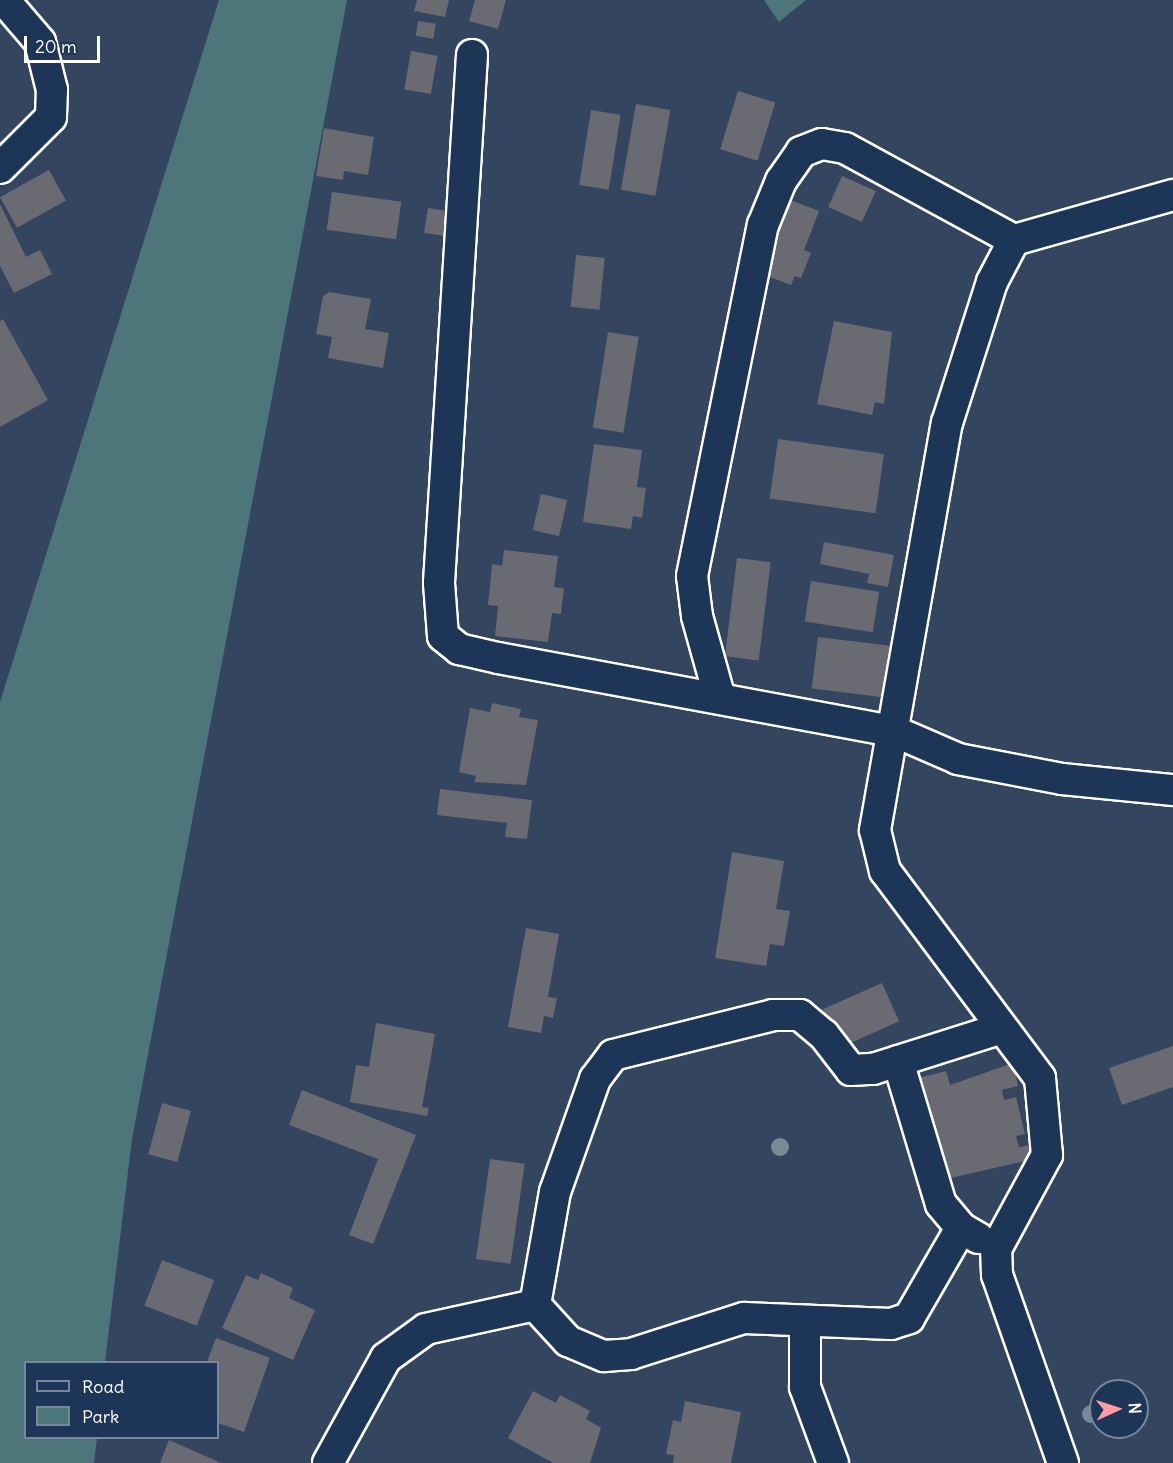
<!DOCTYPE html>
<html>
<head>
<meta charset="utf-8">
<style>
  body { margin:0 }
  #map { position:relative; width:1173px; height:1463px; overflow:hidden; background:#34455f; font-family:Delius,sans-serif }
  div>[style] { position:absolute }
  .green>* { inset:0; background:#4d767b }
  .building>* { inset:0; background:#696a72; transform-origin:0 0 }
  .roads { filter:drop-shadow(2px 0 #fff) drop-shadow(-2px 0 #fff) drop-shadow(0 2px #fff) drop-shadow(0 -2px #fff) }
  .minor>* { height:30px; margin:-15px; padding:0 15px; transform-origin:15px; border-radius:15px; background:#1d3557 }
  .trees>* { width:18px; height:18px; margin:-9px; border-radius:50%; background:#788997 }
  span { translate:-50% -50%; white-space:nowrap; text-align:center; line-height:1.15; -webkit-text-stroke:6px #1d3557; paint-order:stroke }
  .legend { position:absolute; left:24px; top:1361px; width:195px; height:78px; box-sizing:border-box; background:#1d3557; border:2px solid #77869a; margin:0; padding:8px 10px; list-style:none; font-size:18px; color:#fff }
  .legend li { display:flex; align-items:center; gap:12px; height:30px }
  .legend b { width:30px; border:2px solid #77869a }
  .north { position:absolute; left:1089px; top:1379px; width:60px; height:60px; box-sizing:border-box; background:#1d3557; border:2px solid #77869a; border-radius:50%; rotate:87deg; font-size:16px; font-weight:700; line-height:24px; text-align:center; color:#fff }
  .north::after { content:''; display:block; margin:auto; width:21px; height:27px; background:#ff9aa2; clip-path:polygon(50% 0,100% 100%,50% 72%,0 100%) }
  .scale { position:absolute; left:24px; top:36px; width:76px; height:27px; box-sizing:border-box; border:3px solid #fff; border-top:0; padding-left:8px; font-size:18px; line-height:21px; white-space:nowrap; color:#fff; -webkit-text-stroke:4px #1d3557; paint-order:stroke }
</style>
</head>
<body>
<div id="map">
  <div class="green">
    <i style="clip-path:polygon(219px 0,347px 0,132px 1139px,105px 1362px,26px 1362px,26px 1438px,97px 1438px,94px 1463px,0 1463px,0 702px)"></i>
    <i style="clip-path:polygon(764px 0,806px 0,779px 22px)"></i>
  </div>
  <div class="building">
    <i style="clip-path:polygon(417px 0,449px 0,445px 17px,414px 11px)"></i>
    <i style="clip-path:polygon(475px 0,506px 0,498px 29px,469px 21px)"></i>
    <i style="left:418px;top:21px;width:18px;height:15px;rotate:9deg"></i>
    <i style="left:411px;top:51px;width:27px;height:39px;rotate:10deg"></i>
    <i style="left:738px;top:91px;width:39px;height:61px;rotate:17deg"></i>
    <i style="left:636px;top:104px;width:35px;height:87px;rotate:10deg"></i>
    <i style="left:591px;top:110px;width:30px;height:76px;rotate:9deg"></i>
    <i style="clip-path:polygon(324px 128px,374px 137px,368px 175px,344px 171px,343px 180px,316px 176px)"></i>
    <i style="left:49px;top:170px;width:35px;height:56px;rotate:61deg"></i>
    <i style="left:842px;top:176px;width:37px;height:34px;rotate:24deg"></i>
    <i style="left:332px;top:192px;width:70px;height:38px;rotate:8deg"></i>
    <i style="clip-path:polygon(790px 200px,819px 211px,804px 250px,811px 253px,801px 278px,795px 276px,791px 285px,762px 274px)"></i>
    <i style="clip-path:polygon(0 204px,26px 257px,40px 250px,52px 274px,14px 293px,0 266px)"></i>
    <i style="left:428px;top:208px;width:24px;height:25px;rotate:9deg"></i>
    <i style="left:576px;top:255px;width:29px;height:52px;rotate:6deg"></i>
    <i style="clip-path:polygon(329px 292px,371px 299px,365px 329px,389px 333px,383px 368px,328px 358px,332px 337px,316px 334px,323px 296px)"></i>
    <i style="clip-path:polygon(3px 319px,48px 400px,0 427px,0 321px)"></i>
    <i style="clip-path:polygon(834px 321px,892px 332px,884px 404px,875px 402px,872px 415px,817px 404px)"></i>
    <i style="left:608px;top:332px;width:31px;height:97px;rotate:9deg"></i>
    <i style="left:778px;top:439px;width:107px;height:60px;rotate:8deg"></i>
    <i style="clip-path:polygon(594px 444px,642px 450px,637px 487px,646px 488px,642px 518px,633px 516px,631px 529px,583px 522px)"></i>
    <i style="left:541px;top:494px;width:27px;height:37px;rotate:13deg"></i>
    <i style="clip-path:polygon(824px 542px,894px 555px,888px 587px,867px 583px,869px 574px,820px 564px)"></i>
    <i style="clip-path:polygon(504px 550px,558px 556px,554px 587px,564px 588px,561px 614px,552px 613px,548px 642px,495px 636px,498px 606px,488px 605px,492px 564px,502px 566px)"></i>
    <i style="left:737px;top:558px;width:34px;height:99px;rotate:7deg"></i>
    <i style="left:811px;top:581px;width:69px;height:41px;rotate:9deg"></i>
    <i style="left:818px;top:637px;width:78px;height:52px;rotate:7deg"></i>
    <i style="clip-path:polygon(492px 703px,521px 709px,519px 717px,538px 720px,526px 785px,474px 782px,476px 776px,459px 772px,470px 708px,490px 712px)"></i>
    <i style="clip-path:polygon(440px 789px,532px 800px,527px 839px,505px 837px,507px 823px,437px 815px)"></i>
    <i style="clip-path:polygon(732px 852px,784px 861px,776px 909px,790px 911px,784px 946px,770px 944px,766px 966px,715px 958px)"></i>
    <i style="clip-path:polygon(526px 928px,559px 934px,548px 997px,557px 998px,553px 1018px,544px 1016px,541px 1033px,508px 1027px)"></i>
    <i style="left:882px;top:983px;width:42px;height:66px;rotate:66deg"></i>
    <i style="clip-path:polygon(376px 1023px,435px 1034px,422px 1107px,429px 1108px,427px 1116px,350px 1102px,356px 1065px,369px 1067px)"></i>
    <i style="clip-path:polygon(1173px 1046px,1173px 1087px,1122px 1105px,1109px 1068px)"></i>
    <i style="clip-path:polygon(1013px 1063px,1018px 1086px,1002px 1090px,1004px 1100px,1016px 1097px,1025px 1134px,1016px 1136px,1019px 1147px,1035px 1144px,1038px 1158px,938px 1181px,915px 1079px,946px 1071px,950px 1085px)"></i>
    <i style="clip-path:polygon(302px 1090px,416px 1135px,373px 1244px,349px 1235px,378px 1159px,289px 1125px)"></i>
    <i style="left:162px;top:1103px;width:30px;height:53px;rotate:15deg"></i>
    <i style="left:490px;top:1159px;width:35px;height:101px;rotate:8deg"></i>
    <i style="left:162px;top:1260px;width:56px;height:49px;rotate:21deg"></i>
    <i style="clip-path:polygon(261px 1273px,293px 1288px,289px 1298px,315px 1310px,293px 1360px,222px 1328px,246px 1275px,258px 1280px)"></i>
    <i style="clip-path:polygon(216px 1338px,270px 1358px,244px 1432px,218px 1423px,218px 1362px,207px 1362px)"></i>
    <i style="clip-path:polygon(533px 1391px,556px 1403px,560px 1395px,590px 1411px,586px 1419px,601px 1428px,590px 1463px,553px 1463px,508px 1438px)"></i>
    <i style="clip-path:polygon(685px 1401px,741px 1412px,731px 1463px,673px 1463px,674px 1455px,666px 1454px,673px 1420px,681px 1422px)"></i>
    <i style="clip-path:polygon(169px 1440px,221px 1463px,160px 1463px)"></i>
  </div>
  <div class="roads">
    <div class="minor">
      <i style="left:472px;top:55px;width:529px;rotate:93.58deg"></i>
      <i style="left:439px;top:583px;width:53px;rotate:85.7deg"></i>
      <i style="left:443px;top:636px;width:21px;rotate:39deg"></i>
      <i style="left:459px;top:649px;width:40px;rotate:13deg"></i>
      <i style="left:498px;top:658px;width:405px;rotate:10.5deg"></i>
      <i style="left:896px;top:732px;width:68px;rotate:23.5deg"></i>
      <i style="left:958px;top:759px;width:106px;rotate:10.9deg"></i>
      <i style="left:1062px;top:779px;width:112px;rotate:5.7deg"></i>
      <i style="left:0;top:168px;width:72px;rotate:-45deg"></i>
      <i style="left:51px;top:117px;width:27px;rotate:-88deg"></i>
      <i style="left:52px;top:90px;width:49px;rotate:-104deg"></i>
      <i style="left:40px;top:42px;width:55px;rotate:-130.6deg"></i>
      <i style="left:719px;top:695px;width:82px;rotate:-105.6deg"></i>
      <i style="left:697px;top:616px;width:40px;rotate:-97.1deg"></i>
      <i style="left:692px;top:576px;width:358px;rotate:-78.6deg"></i>
      <i style="left:763px;top:225px;width:48px;rotate:-67.8deg"></i>
      <i style="left:781px;top:181px;width:35px;rotate:-55deg"></i>
      <i style="left:801px;top:152px;width:22px;rotate:-21deg"></i>
      <i style="left:822px;top:144px;width:23px;rotate:10deg"></i>
      <i style="left:845px;top:148px;width:192px;rotate:28.6deg"></i>
      <i style="left:898px;top:1061px;width:149px;rotate:73.3deg"></i>
      <i style="left:941px;top:1204px;width:31px;rotate:50deg"></i>
      <i style="left:961px;top:1228px;width:20px;rotate:30deg"></i>
      <i style="left:535px;top:1305px;width:115px;rotate:-80deg"></i>
      <i style="left:555px;top:1192px;width:120px;rotate:-70.5deg"></i>
      <i style="left:595px;top:1079px;width:30px;rotate:-53deg"></i>
      <i style="left:613px;top:1055px;width:165px;rotate:-14deg"></i>
      <i style="left:773px;top:1015px;width:27px"></i>
      <i style="left:800px;top:1015px;width:31px;rotate:40deg"></i>
      <i style="left:824px;top:1035px;width:44px;rotate:52.4deg"></i>
      <i style="left:851px;top:1070px;width:22px;rotate:-3deg"></i>
      <i style="left:873px;top:1069px;width:135px;rotate:-17.6deg"></i>
      <i style="left:535px;top:1305px;width:49px;rotate:47.5deg"></i>
      <i style="left:568px;top:1341px;width:39px;rotate:23deg"></i>
      <i style="left:604px;top:1356px;width:27px;rotate:-4deg"></i>
      <i style="left:631px;top:1354px;width:119px;rotate:-17.7deg"></i>
      <i style="left:744px;top:1318px;width:147px;rotate:2.3deg"></i>
      <i style="left:891px;top:1324px;width:19px;rotate:-18deg"></i>
      <i style="left:909px;top:1318px;width:104px;rotate:-60deg"></i>
      <i style="left:805px;top:1322px;width:65px;rotate:90deg"></i>
      <i style="left:805px;top:1387px;width:81px;rotate:69.8deg"></i>
      <i style="left:328px;top:1463px;width:120px;rotate:-61.1deg"></i>
      <i style="left:386px;top:1358px;width:49px;rotate:-35.9deg"></i>
      <i style="left:426px;top:1329px;width:112px;rotate:-12.4deg"></i>
      <i style="left:1063px;top:1463px;width:199px;rotate:-109.3deg"></i>
      <i style="left:997px;top:1275px;width:26px;rotate:-92deg"></i>
      <i style="left:996px;top:1249px;width:107px;rotate:-61.5deg"></i>
      <i style="left:1047px;top:1155px;width:77px;rotate:-95.2deg"></i>
      <i style="left:1040px;top:1078px;width:259px;rotate:-126.8deg"></i>
      <i style="left:885px;top:871px;width:42px;rotate:-103.7deg"></i>
      <i style="left:875px;top:830px;width:413px;rotate:-80deg"></i>
      <i style="left:947px;top:423px;width:148px;rotate:-72.3deg"></i>
      <i style="left:992px;top:282px;width:47px;rotate:-62.4deg"></i>
      <i style="left:1014px;top:240px;width:165px;rotate:-15.8deg"></i>
    </div>
  </div>
  <div class="trees">
    <i style="left:780px;top:1147px"></i>
    <i style="left:1091px;top:1414px"></i>
  </div>
  <ul class="legend">
  <li><b style="height:8px;background:#1d3557"></b>Road</li>
  <li><b style="height:16px;background:#4d767b"></b>Park</li>
  </ul>
  <div class="north">N</div>
  <div class="scale">20 m</div>
</div>
</body>
</html>
